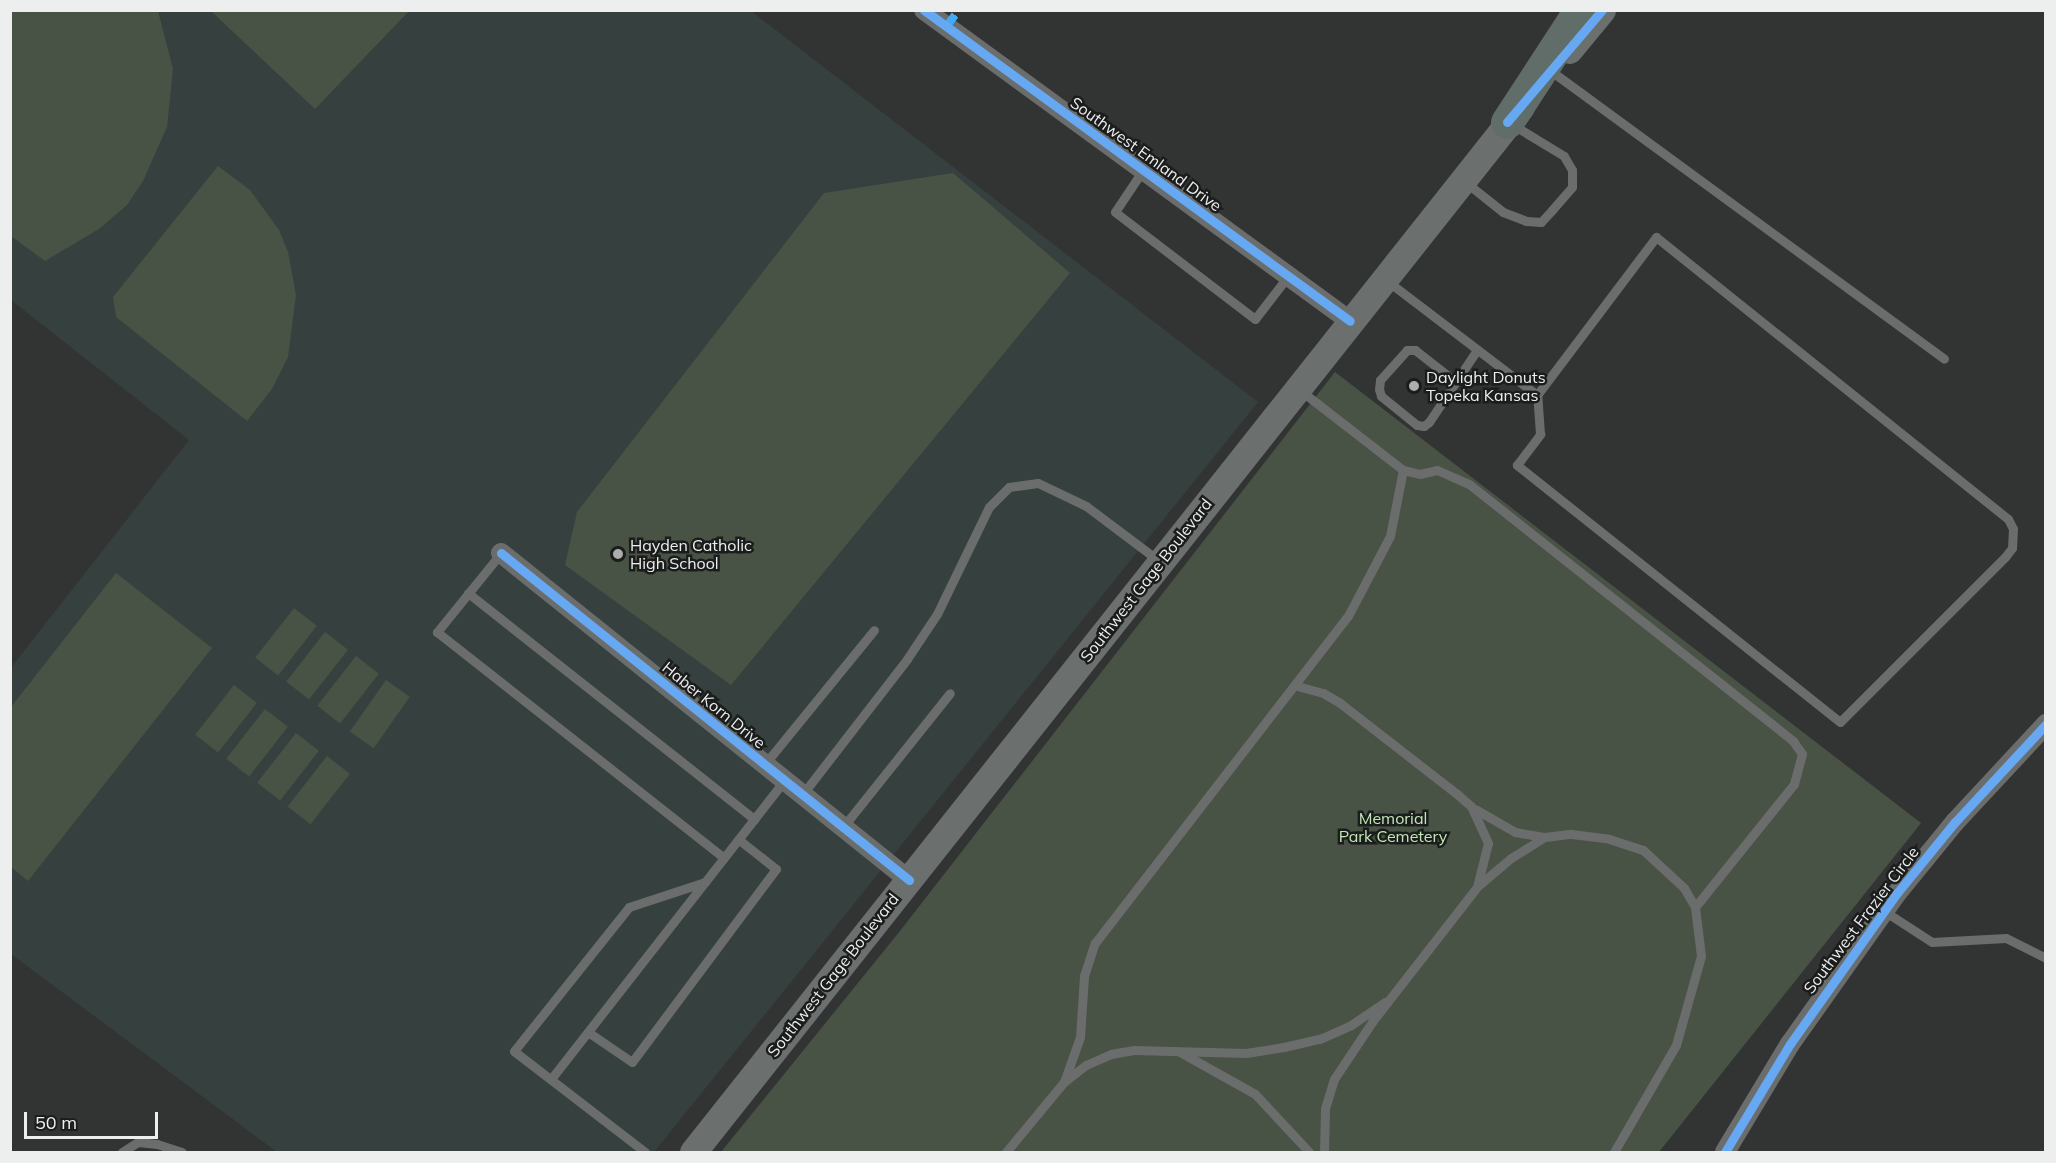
<!DOCTYPE html>
<html>
<head>
<meta charset="utf-8">
<style>
  body { margin:0 }
  #map { position:relative; width:2056px; height:1163px; overflow:hidden; background:#323434; font-family:Mulish,sans-serif }
  div>[style] { position:absolute }
  .built>* { inset:0; background:#36403f }
  .green>* { inset:0; background:#485345; transform-origin:0 0 }
  .lane>* { height:9px; margin:-4.5px; padding:0 4.5px; transform-origin:4.5px; border-radius:4.5px; background:#6b6d6d }
  .street>* { height:20px; margin:-10px; padding:0 10px; transform-origin:10px; border-radius:10px; background:#6b6d6d }
  .secondary>* { height:27px; margin:-13.5px; padding:0 13.5px; transform-origin:13.5px; border-radius:13.5px; background:#6b706e }
  .highway>* { height:33px; margin:-16.5px; padding:0 16.5px; transform-origin:16.5px; border-radius:16.5px; background:#606d68 }
  .quiet>* { height:8px; margin-top:-4px; transform-origin:0; background:repeating-linear-gradient(90deg,#42abf6 0 15px,transparent 0 23px) }
  .cycleway>* { height:9px; margin:-4.5px; padding:0 4.5px; transform-origin:4.5px; border-radius:4.5px; background:#66a8f1 }
  .dots>* { width:16px; height:16px; translate:-50% -50%; box-sizing:border-box; border:3px solid #1b1c1c; border-radius:50% }
  span { translate:-50% -50%; white-space:nowrap; text-align:center; line-height:1.15; -webkit-text-stroke:5px #1b1c1c; paint-order:stroke }
  .street-label { font-size:16px; color:#edefef }
  .poi-label { font-size:16px; color:#edefef }
  .left { translate:0 -50%; text-align:left }
  .park-label { font-size:16px; color:#c1e7b6 }
  .frame { position:absolute; inset:0; border:12px solid #edefef; pointer-events:none }
  .scale { position:absolute; left:24px; top:1112px; width:134px; height:27px; box-sizing:border-box; border:3px solid #edefef; border-top:0; padding-left:8px; font-size:18px; line-height:21px; white-space:nowrap; color:#edefef; -webkit-text-stroke:4px #1b1c1c; paint-order:stroke }
</style>
</head>
<body>
<div id="map">
  <div class="built">
    <i style="clip-path:polygon(11px 11px,751px 11px,1258px 402px,654px 1152px,277px 1152px,11px 954px,10px 669px,189px 440px,11px 300px)"></i>
  </div>
  <div class="green">
    <i style="clip-path:polygon(11px 10px,158px 11px,173px 69px,167px 127px,143px 181px,127px 205px,99px 229px,45px 261px,11px 236px)"></i>
    <i style="clip-path:polygon(211px 11px,409px 11px,315px 109px)"></i>
    <i style="clip-path:polygon(218px 166px,250px 190px,279px 230px,288px 252px,296px 295px,288px 357px,272px 389px,247px 421px,116px 317px,113px 297px)"></i>
    <i style="clip-path:polygon(953px 173px,1070px 273px,731px 685px,565px 565px,577px 512px,824px 193px)"></i>
    <i style="clip-path:polygon(1335px 372px,1921px 823px,1659px 1152px,721px 1152px,900px 931px)"></i>
    <i style="clip-path:polygon(116px 573px,212px 648px,28px 881px,11px 867px,11px 707px)"></i>
    <i style="left:294px;top:608px;width:29px;height:63px;rotate:38deg"></i>
    <i style="left:325px;top:632px;width:29px;height:63px;rotate:38deg"></i>
    <i style="left:356px;top:656px;width:29px;height:63px;rotate:38deg"></i>
    <i style="left:386px;top:680px;width:29px;height:63px;rotate:35deg"></i>
    <i style="left:234px;top:685px;width:29px;height:63px;rotate:38deg"></i>
    <i style="left:265px;top:709px;width:29px;height:63px;rotate:38deg"></i>
    <i style="left:296px;top:733px;width:29px;height:63px;rotate:38deg"></i>
    <i style="left:327px;top:756px;width:29px;height:64px;rotate:38deg"></i>
  </div>
  <div class="lane">
    <i style="left:1551px;top:71px;width:487px;rotate:36.2deg"></i>
    <i style="left:1143px;top:170px;width:50px;rotate:123.7deg"></i>
    <i style="left:1115px;top:212px;width:176px;rotate:37.4deg"></i>
    <i style="left:1255px;top:319px;width:54px;rotate:-52.5deg"></i>
    <i style="left:1464px;top:181px;width:50px;rotate:38.5deg"></i>
    <i style="left:1503px;top:212px;width:25px;rotate:21deg"></i>
    <i style="left:1526px;top:221px;width:15px;rotate:4deg"></i>
    <i style="left:1541px;top:222px;width:16px;rotate:-47deg"></i>
    <i style="left:1552px;top:210px;width:30px;rotate:-49deg"></i>
    <i style="left:1572px;top:187px;width:17px;rotate:-90deg"></i>
    <i style="left:1572px;top:170px;width:16px;rotate:-120deg"></i>
    <i style="left:1564px;top:156px;width:60px;rotate:-148.7deg"></i>
    <i style="left:1656px;top:237px;width:451px;rotate:38.7deg"></i>
    <i style="left:2008px;top:519px;width:11px;rotate:63deg"></i>
    <i style="left:2013px;top:529px;width:19px;rotate:93deg"></i>
    <i style="left:2012px;top:548px;width:11px;rotate:128deg"></i>
    <i style="left:2005px;top:557px;width:233px;rotate:135deg"></i>
    <i style="left:1840px;top:722px;width:413px;rotate:-141.5deg"></i>
    <i style="left:1517px;top:465px;width:39px;rotate:-53deg"></i>
    <i style="left:1540px;top:434px;width:39px;rotate:-94deg"></i>
    <i style="left:1537px;top:395px;width:198px;rotate:-53deg"></i>
    <i style="left:1386px;top:280px;width:190px;rotate:37.3deg"></i>
    <i style="left:1456px;top:382px;width:52px;rotate:-142deg"></i>
    <i style="left:1415px;top:350px;width:8px;rotate:180deg"></i>
    <i style="left:1407px;top:350px;width:40px;rotate:132deg"></i>
    <i style="left:1380px;top:380px;width:9px;rotate:96deg"></i>
    <i style="left:1379px;top:389px;width:7px;rotate:74deg"></i>
    <i style="left:1381px;top:396px;width:46px;rotate:38.9deg"></i>
    <i style="left:1417px;top:425px;width:7px;rotate:8deg"></i>
    <i style="left:1424px;top:426px;width:6px;rotate:-39deg"></i>
    <i style="left:1429px;top:422px;width:87px;rotate:-56.3deg"></i>
    <i style="left:1403px;top:470px;width:17px;rotate:13deg"></i>
    <i style="left:1420px;top:474px;width:17px;rotate:-13deg"></i>
    <i style="left:1437px;top:470px;width:35px;rotate:24deg"></i>
    <i style="left:1469px;top:484px;width:414px;rotate:38.4deg"></i>
    <i style="left:1793px;top:741px;width:16px;rotate:55deg"></i>
    <i style="left:1802px;top:754px;width:31px;rotate:105deg"></i>
    <i style="left:1794px;top:784px;width:158px;rotate:128.8deg"></i>
    <i style="left:501px;top:553px;width:102px;rotate:129deg"></i>
    <i style="left:437px;top:632px;width:365px;rotate:38.2deg"></i>
    <i style="left:468px;top:593px;width:365px;rotate:38.3deg"></i>
    <i style="left:1297px;top:686px;width:27px;rotate:15deg"></i>
    <i style="left:1323px;top:693px;width:20px;rotate:30deg"></i>
    <i style="left:1340px;top:703px;width:148px;rotate:37.9deg"></i>
    <i style="left:1457px;top:794px;width:18px;rotate:41deg"></i>
    <i style="left:1471px;top:806px;width:41px;rotate:65.3deg"></i>
    <i style="left:1488px;top:843px;width:45px;rotate:104deg"></i>
    <i style="left:1477px;top:887px;width:171px;rotate:127.9deg"></i>
    <i style="left:1372px;top:1022px;width:69px;rotate:123.7deg"></i>
    <i style="left:1334px;top:1079px;width:31px;rotate:107deg"></i>
    <i style="left:1325px;top:1109px;width:43px;rotate:91.3deg"></i>
    <i style="left:764px;top:765px;width:174px;rotate:-50.8deg"></i>
    <i style="left:802px;top:795px;width:172px;rotate:-52.3deg"></i>
    <i style="left:907px;top:659px;width:54px;rotate:-56.3deg"></i>
    <i style="left:937px;top:614px;width:119px;rotate:-64.1deg"></i>
    <i style="left:989px;top:507px;width:28px;rotate:-45deg"></i>
    <i style="left:1009px;top:487px;width:29px;rotate:-8deg"></i>
    <i style="left:1038px;top:483px;width:53px;rotate:25.6deg"></i>
    <i style="left:1086px;top:506px;width:90px;rotate:36.9deg"></i>
    <i style="left:1475px;top:809px;width:46px;rotate:29.9deg"></i>
    <i style="left:1515px;top:832px;width:29px;rotate:10deg"></i>
    <i style="left:843px;top:827px;width:171px;rotate:-51.4deg"></i>
    <i style="left:1479px;top:885px;width:42px;rotate:-40.2deg"></i>
    <i style="left:1511px;top:858px;width:40px;rotate:-32deg"></i>
    <i style="left:1545px;top:837px;width:26px;rotate:-7deg"></i>
    <i style="left:1571px;top:834px;width:38px;rotate:7deg"></i>
    <i style="left:1609px;top:839px;width:36px;rotate:18deg"></i>
    <i style="left:1643px;top:850px;width:56px;rotate:42.8deg"></i>
    <i style="left:1684px;top:888px;width:22px;rotate:60deg"></i>
    <i style="left:1695px;top:907px;width:49px;rotate:83deg"></i>
    <i style="left:1701px;top:956px;width:92px;rotate:105.7deg"></i>
    <i style="left:1676px;top:1045px;width:124px;rotate:120.1deg"></i>
    <i style="left:1884px;top:911px;width:57px;rotate:32.9deg"></i>
    <i style="left:1932px;top:942px;width:74px;rotate:-3.1deg"></i>
    <i style="left:2006px;top:938px;width:45px;rotate:26.6deg"></i>
    <i style="left:588px;top:1032px;width:53px;rotate:34.3deg"></i>
    <i style="left:632px;top:1062px;width:241px;rotate:-53.3deg"></i>
    <i style="left:776px;top:869px;width:48px;rotate:-141.7deg"></i>
    <i style="left:1180px;top:1052px;width:86px;rotate:29.2deg"></i>
    <i style="left:1255px;top:1094px;width:79px;rotate:47deg"></i>
    <i style="left:551px;top:1079px;width:250px;rotate:-52deg"></i>
    <i style="left:1064px;top:1082px;width:48px;rotate:-70.4deg"></i>
    <i style="left:1080px;top:1037px;width:61px;rotate:-86.2deg"></i>
    <i style="left:1084px;top:976px;width:35px;rotate:-72deg"></i>
    <i style="left:1095px;top:943px;width:413px;rotate:-52.3deg"></i>
    <i style="left:1348px;top:616px;width:90px;rotate:-62.3deg"></i>
    <i style="left:1390px;top:536px;width:67px;rotate:-78.9deg"></i>
    <i style="left:1403px;top:470px;width:130px;rotate:-142.2deg"></i>
    <i style="left:122px;top:1152px;width:19px;rotate:-32deg"></i>
    <i style="left:138px;top:1142px;width:19px;rotate:6deg"></i>
    <i style="left:157px;top:1144px;width:26px;rotate:18deg"></i>
    <i style="left:645px;top:1152px;width:165px;rotate:-142.4deg"></i>
    <i style="left:514px;top:1051px;width:184px;rotate:-51.4deg"></i>
    <i style="left:629px;top:907px;width:80px;rotate:-18.2deg"></i>
    <i style="left:705px;top:882px;width:128px;rotate:-52deg"></i>
    <i style="left:1006px;top:1152px;width:91px;rotate:-50.4deg"></i>
    <i style="left:1064px;top:1082px;width:28px;rotate:-38deg"></i>
    <i style="left:1086px;top:1065px;width:27px;rotate:-24deg"></i>
    <i style="left:1111px;top:1054px;width:23px;rotate:-10deg"></i>
    <i style="left:1134px;top:1050px;width:112px;rotate:1.5deg"></i>
    <i style="left:1246px;top:1053px;width:38px;rotate:-9deg"></i>
    <i style="left:1284px;top:1047px;width:37px;rotate:-13deg"></i>
    <i style="left:1320px;top:1039px;width:34px;rotate:-24deg"></i>
    <i style="left:1351px;top:1025px;width:41px;rotate:-34.1deg"></i>
  </div>
  <div class="street">
    <i style="left:924px;top:10px;width:527px;rotate:36.13deg"></i>
    <i style="left:501px;top:553px;width:523px;rotate:38.71deg"></i>
    <i style="left:1725px;top:1152px;width:126px;rotate:-59deg"></i>
    <i style="left:1790px;top:1044px;width:185px;rotate:-54.7deg"></i>
    <i style="left:1897px;top:893px;width:92px;rotate:-50.8deg"></i>
    <i style="left:1955px;top:822px;width:134px;rotate:-47.1deg"></i>
  </div>
  <div class="secondary">
    <i style="left:1569px;top:50px;width:52px;rotate:-50.5deg"></i>
    <i style="left:693px;top:1152px;width:1333px;rotate:-51.61deg"></i>
  </div>
  <div class="highway">
    <i style="left:1507px;top:122px;width:134px;rotate:-56.9deg"></i>
  </div>
  <div class="quiet">
    <i style="left:946px;top:27px;width:21px;rotate:-53deg"></i>
  </div>
  <div class="cycleway">
    <i style="left:924px;top:10px;width:527px;rotate:36.13deg"></i>
    <i style="left:1507px;top:122px;width:147px;rotate:-49.7deg"></i>
    <i style="left:501px;top:553px;width:523px;rotate:38.71deg"></i>
    <i style="left:1725px;top:1152px;width:126px;rotate:-59deg"></i>
    <i style="left:1790px;top:1044px;width:185px;rotate:-54.7deg"></i>
    <i style="left:1897px;top:893px;width:92px;rotate:-50.8deg"></i>
    <i style="left:1955px;top:822px;width:134px;rotate:-47.1deg"></i>
  </div>
  <div class="dots">
    <i style="left:1414px;top:386px;background:#acaeae"></i>
    <i style="left:618px;top:554px;background:#acaeae"></i>
  </div>
  <div class="street-label">
    <span style="left:1146px;top:154px;rotate:36deg">Southwest Emland Drive</span>
    <span style="left:1146px;top:580px;rotate:-52deg">Southwest Gage Boulevard</span>
    <span style="left:714px;top:705px;rotate:39deg">Haber Korn Drive</span>
    <span style="left:1861px;top:920px;rotate:-53deg">Southwest Frazier Circle</span>
    <span style="left:833px;top:975px;rotate:-52deg">Southwest Gage Boulevard</span>
  </div>
  <div class="poi-label">
    <span class="left" style="left:1426px;top:386px">Daylight Donuts<br>Topeka Kansas</span>
    <span class="left" style="left:630px;top:554px">Hayden Catholic<br>High School</span>
  </div>
  <div class="park-label">
    <span style="left:1393px;top:827px">Memorial<br>Park Cemetery</span>
  </div>
  <div class="frame"></div>
  <div class="scale">50 m</div>
</div>
</body>
</html>
